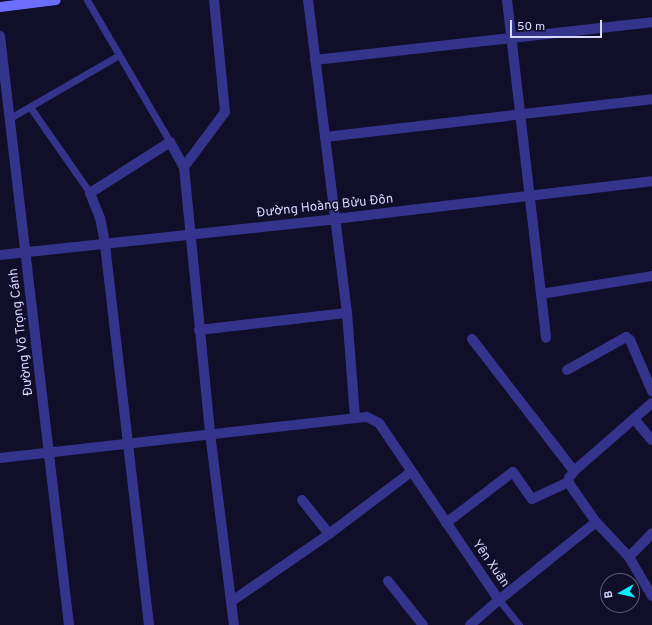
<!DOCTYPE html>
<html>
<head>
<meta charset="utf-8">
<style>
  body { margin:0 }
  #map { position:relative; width:652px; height:625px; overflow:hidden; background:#110e29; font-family:Overpass,sans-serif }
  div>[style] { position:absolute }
  .lane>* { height:7px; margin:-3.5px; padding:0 3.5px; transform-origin:3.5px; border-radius:3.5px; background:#34348c }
  .street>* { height:10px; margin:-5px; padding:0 5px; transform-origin:5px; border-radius:5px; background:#34348c }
  .secondary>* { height:10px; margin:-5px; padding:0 5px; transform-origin:5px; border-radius:5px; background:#6d6eff }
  span { translate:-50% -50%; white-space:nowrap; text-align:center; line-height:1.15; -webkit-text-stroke:3px #110e29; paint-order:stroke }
  .street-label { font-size:13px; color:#d9d6ff }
  .north { position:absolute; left:600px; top:573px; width:40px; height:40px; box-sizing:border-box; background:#110e29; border:1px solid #615e7f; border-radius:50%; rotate:262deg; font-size:11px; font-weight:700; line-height:16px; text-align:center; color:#d9d6ff }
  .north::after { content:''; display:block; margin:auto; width:14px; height:18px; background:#02efff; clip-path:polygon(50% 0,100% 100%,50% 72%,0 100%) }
  .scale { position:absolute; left:510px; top:20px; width:92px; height:18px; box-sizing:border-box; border:2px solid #d9d6ff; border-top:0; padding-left:5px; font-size:12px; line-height:14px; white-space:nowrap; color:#d9d6ff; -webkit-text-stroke:3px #110e29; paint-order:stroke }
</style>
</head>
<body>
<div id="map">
  <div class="lane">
    <i style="left:87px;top:0;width:164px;rotate:59.7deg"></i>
    <i style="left:30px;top:107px;width:105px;rotate:55.1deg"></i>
    <i style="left:10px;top:118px;width:126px;rotate:-30deg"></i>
    <i style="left:499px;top:600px;width:32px;rotate:51deg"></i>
  </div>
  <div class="street">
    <i style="left:308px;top:0;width:315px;rotate:82.9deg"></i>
    <i style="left:347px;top:313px;width:105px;rotate:85.6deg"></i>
    <i style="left:507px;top:0;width:340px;rotate:83.4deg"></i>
    <i style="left:0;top:36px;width:593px;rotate:83.32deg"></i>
    <i style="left:315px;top:60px;width:339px;rotate:-6.4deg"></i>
    <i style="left:325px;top:137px;width:329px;rotate:-6.6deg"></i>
    <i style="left:184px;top:167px;width:69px;rotate:-53.3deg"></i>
    <i style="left:225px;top:112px;width:113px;rotate:-95.6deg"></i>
    <i style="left:0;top:255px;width:337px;rotate:-6.1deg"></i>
    <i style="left:335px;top:219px;width:319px;rotate:-6.8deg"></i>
    <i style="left:541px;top:294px;width:112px;rotate:-9.2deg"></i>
    <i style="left:199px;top:330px;width:149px;rotate:-6.6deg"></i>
    <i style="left:472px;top:339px;width:167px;rotate:52.3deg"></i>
    <i style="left:567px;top:370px;width:68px;rotate:-29.2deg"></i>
    <i style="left:626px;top:337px;width:5px;rotate:37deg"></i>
    <i style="left:630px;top:340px;width:56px;rotate:66.7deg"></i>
    <i style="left:635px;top:420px;width:26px;rotate:50deg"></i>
    <i style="left:0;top:458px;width:369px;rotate:-6.4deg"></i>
    <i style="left:367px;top:417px;width:13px;rotate:27deg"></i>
    <i style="left:379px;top:423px;width:214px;rotate:55.9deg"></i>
    <i style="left:499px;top:600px;width:124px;rotate:-38.8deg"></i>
    <i style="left:596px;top:522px;width:48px;rotate:46.7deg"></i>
    <i style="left:629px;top:557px;width:45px;rotate:59.5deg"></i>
    <i style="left:302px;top:500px;width:43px;rotate:51.5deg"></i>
    <i style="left:596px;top:522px;width:49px;rotate:-125deg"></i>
    <i style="left:568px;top:482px;width:4px;rotate:-76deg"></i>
    <i style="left:569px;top:478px;width:9px;rotate:-54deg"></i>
    <i style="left:574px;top:471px;width:103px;rotate:-41.1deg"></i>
    <i style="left:446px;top:523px;width:84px;rotate:-37.3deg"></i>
    <i style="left:513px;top:472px;width:33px;rotate:55deg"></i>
    <i style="left:532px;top:499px;width:40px;rotate:-25deg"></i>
    <i style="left:629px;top:557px;width:33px;rotate:-46deg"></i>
    <i style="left:388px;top:581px;width:56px;rotate:51.5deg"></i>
    <i style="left:232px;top:601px;width:118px;rotate:-34.6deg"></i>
    <i style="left:329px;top:534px;width:103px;rotate:-37.1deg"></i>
    <i style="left:149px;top:625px;width:385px;rotate:-96.6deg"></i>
    <i style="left:105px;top:243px;width:25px;rotate:-101deg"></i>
    <i style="left:100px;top:218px;width:27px;rotate:-112deg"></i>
    <i style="left:90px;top:193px;width:95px;rotate:-32.5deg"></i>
    <i style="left:170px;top:142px;width:29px;rotate:61deg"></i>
    <i style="left:184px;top:167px;width:267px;rotate:84.4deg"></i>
    <i style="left:210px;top:433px;width:193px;rotate:82.9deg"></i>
    <i style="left:470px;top:625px;width:38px;rotate:-41deg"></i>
  </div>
  <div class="secondary">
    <i style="left:0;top:7px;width:56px;rotate:-7.1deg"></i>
  </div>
  <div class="street-label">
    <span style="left:325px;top:207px;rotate:-6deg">Đường Hoàng Bửu Đôn</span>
    <span style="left:22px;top:332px;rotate:-97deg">Đường Võ Trọng Cánh</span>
    <span style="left:490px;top:564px;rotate:55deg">Yên Xuân</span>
  </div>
  <div class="north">B</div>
  <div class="scale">50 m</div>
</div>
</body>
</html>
